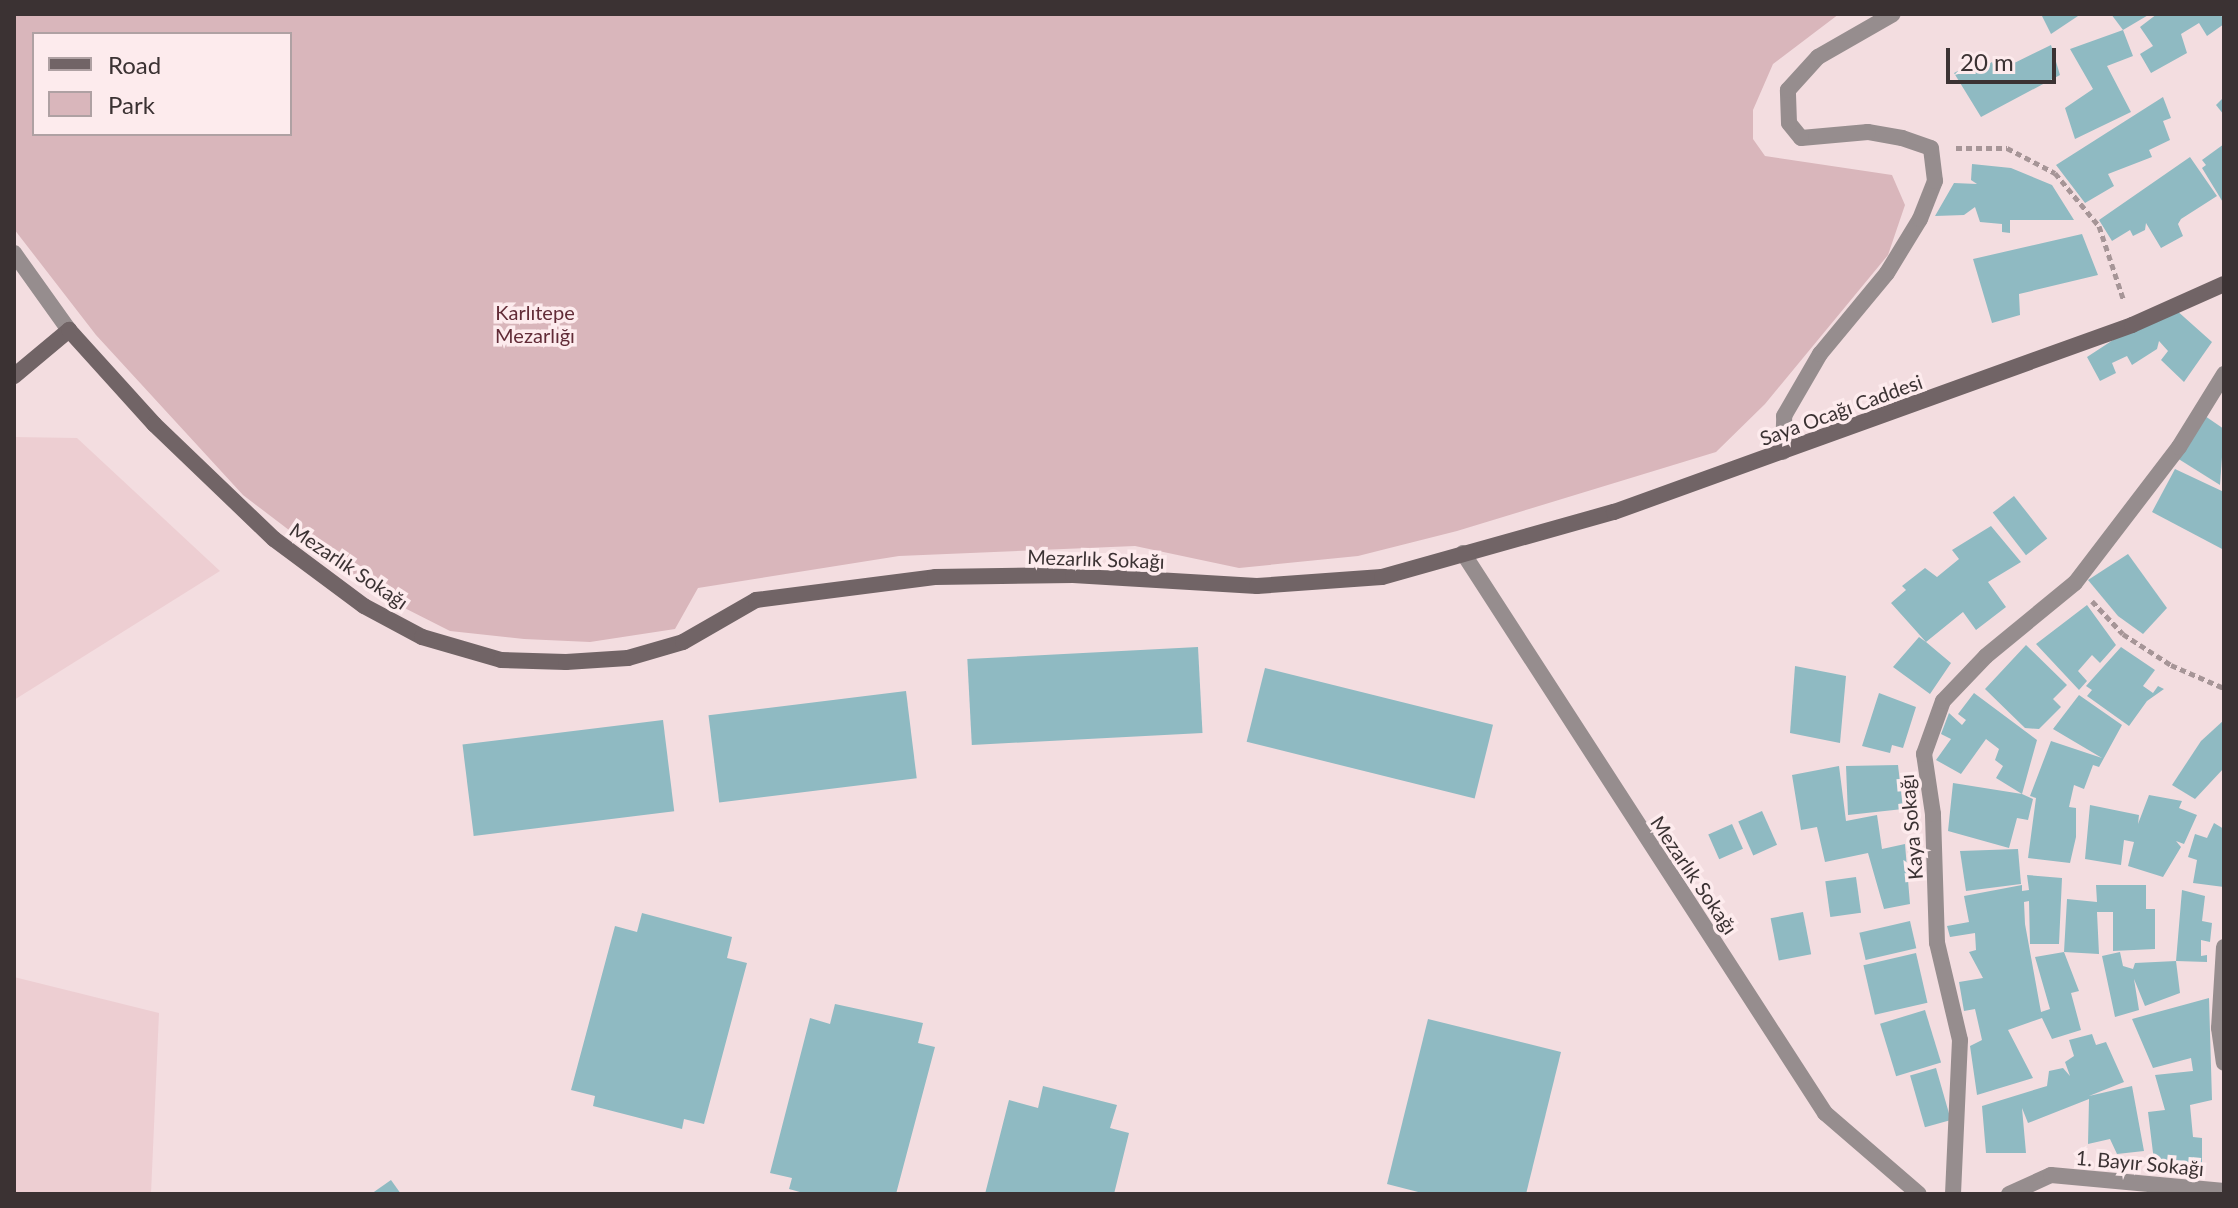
<!DOCTYPE html>
<html>
<head>
<meta charset="utf-8">
<style>
  body { margin:0 }
  #map { position:relative; width:2238px; height:1208px; overflow:hidden; background:#f3dde0; font-family:Lato,sans-serif }
  div>[style] { position:absolute }
  .built>* { inset:0; background:#edced2 }
  .green>* { inset:0; background:#d9b6bb }
  .building>* { inset:0; background:#8fbac2; transform-origin:0 0 }
  .path>* { height:5px; margin-top:-2.5px; transform-origin:0; background:repeating-linear-gradient(90deg,#a69597 0 6px,transparent 0 10px) }
  .lane>* { height:16px; margin:-8px; padding:0 8px; transform-origin:8px; border-radius:8px; background:#968d8e }
  .street>* { height:16px; margin:-8px; padding:0 8px; transform-origin:8px; border-radius:8px; background:#968d8e }
  .secondary>* { height:16px; margin:-8px; padding:0 8px; transform-origin:8px; border-radius:8px; background:#716466 }
  span { translate:-50% -50%; white-space:nowrap; text-align:center; line-height:1.15; -webkit-text-stroke:7px #fdebed; paint-order:stroke }
  .park-label { font-size:20px; color:#622c37 }
  .street-label { font-size:20px; color:#3b3233 }
  .frame { position:absolute; inset:0; border:16px solid #3b3233; pointer-events:none }
  .legend { position:absolute; left:32px; top:32px; width:260px; height:104px; box-sizing:border-box; background:#fdebed; border:2px solid #afa1a3; margin:0; padding:10px 14px; list-style:none; font-size:24px; color:#3b3233 }
  .legend li { display:flex; align-items:center; gap:16px; height:40px }
  .legend b { width:40px; border:2px solid #afa1a3 }
  .scale { position:absolute; left:1946px; top:48px; width:110px; height:36px; box-sizing:border-box; border:4px solid #3b3233; border-top:0; padding-left:10px; font-size:24px; line-height:28px; white-space:nowrap; color:#3b3233; -webkit-text-stroke:6px #fdebed; paint-order:stroke }
</style>
</head>
<body>
<div id="map">
  <div class="built">
    <i style="clip-path:polygon(14px 437px,77px 438px,220px 571px,14px 700px)"></i>
    <i style="clip-path:polygon(14px 977px,159px 1013px,151px 1194px,14px 1194px)"></i>
  </div>
  <div class="green">
    <i style="clip-path:polygon(evenodd,14px 14px,1839px 14px,1773px 64px,1753px 110px,1753px 139px,1765px 156px,1892px 175px,1905px 205px,1888px 255px,1765px 404px,1716px 452px,1457px 531px,1358px 556px,1239px 568px,1135px 546px,899px 556px,698px 588px,675px 629px,590px 642px,524px 639px,450px 631px,365px 588px,243px 495px,96px 335px,14px 229px,14px 14px,34px 34px,290px 34px,290px 134px,34px 134px,34px 34px)"></i>
  </div>
  <div class="building">
    <i style="clip-path:polygon(2041px 14px,2081px 14px,2051px 34px)"></i>
    <i style="clip-path:polygon(2111px 14px,2150px 14px,2123px 30px)"></i>
    <i style="clip-path:polygon(2157px 14px,2221px 14px,2224px 24px,2207px 36px,2199px 23px,2181px 34px,2187px 53px,2151px 73px,2140px 54px,2153px 46px,2140px 27px)"></i>
    <i style="clip-path:polygon(2123px 30px,2133px 56px,2107px 66px,2131px 112px,2075px 139px,2065px 108px,2093px 89px,2070px 49px)"></i>
    <i style="clip-path:polygon(2051px 45px,2060px 75px,1981px 117px,1954px 73px,1977px 61px,1980px 69px,1992px 62px,1996px 72px)"></i>
    <i style="clip-path:polygon(2163px 97px,2171px 118px,2163px 121px,2170px 140px,2149px 150px,2152px 157px,2108px 174px,2114px 186px,2085px 203px,2056px 165px)"></i>
    <i style="clip-path:polygon(2224px 97px,2224px 115px,2216px 105px)"></i>
    <i style="clip-path:polygon(2224px 144px,2224px 204px,2202px 168px,2206px 165px,2202px 160px)"></i>
    <i style="clip-path:polygon(2190px 157px,2217px 196px,2181px 219px,2178px 224px,2183px 236px,2161px 248px,2146px 223px,2145px 230px,2133px 236px,2130px 230px,2112px 241px,2099px 220px)"></i>
    <i style="clip-path:polygon(1972px 164px,2011px 168px,2052px 185px,2074px 220px,2010px 220px,2010px 233px,2002px 232px,2002px 224px,1980px 222px,1975px 207px,1964px 215px,1935px 216px,1954px 183px,1977px 184px,1971px 180px)"></i>
    <i style="clip-path:polygon(2082px 234px,2098px 275px,2019px 294px,2020px 315px,1992px 323px,1973px 259px)"></i>
    <i style="clip-path:polygon(2175px 309px,2212px 342px,2184px 382px,2161px 360px,2168px 351px,2159px 341px,2157px 349px,2132px 365px,2127px 356px,2112px 363px,2116px 373px,2100px 381px,2087px 357px,2133px 327px)"></i>
    <i style="clip-path:polygon(2205px 416px,2224px 429px,2220px 485px,2177px 458px)"></i>
    <i style="clip-path:polygon(2175px 469px,2224px 492px,2224px 550px,2152px 512px)"></i>
    <i style="left:2014px;top:496px;width:54px;height:27px;rotate:52deg"></i>
    <i style="clip-path:polygon(1991px 526px,2021px 562px,1988px 582px,2006px 607px,1976px 630px,1963px 612px,1926px 642px,1951px 663px,1930px 694px,1893px 667px,1919px 637px,1926px 642px,1891px 603px,1906px 590px,1902px 586px,1925px 568px,1937px 577px,1959px 559px,1952px 550px)"></i>
    <i style="clip-path:polygon(2128px 554px,2167px 608px,2143px 634px,2118px 616px,2088px 580px)"></i>
    <i style="clip-path:polygon(2087px 605px,2116px 645px,2100px 663px,2092px 655px,2078px 671px,2087px 681px,2079px 690px,2036px 644px)"></i>
    <i style="clip-path:polygon(2026px 645px,2067px 685px,2053px 699px,2061px 707px,2039px 729px,2025px 728px,1985px 689px)"></i>
    <i style="left:1198px;top:647px;width:86px;height:231px;rotate:87deg"></i>
    <i style="clip-path:polygon(2121px 647px,2155px 670px,2143px 686px,2153px 693px,2158px 686px,2164px 689px,2147px 701px,2129px 726px,2087px 696px,2092px 690px,2086px 686px)"></i>
    <i style="clip-path:polygon(1795px 666px,1846px 676px,1840px 743px,1790px 733px)"></i>
    <i style="left:1265px;top:668px;width:235px;height:76px;rotate:14deg"></i>
    <i style="left:906px;top:691px;width:88px;height:199px;rotate:83deg"></i>
    <i style="clip-path:polygon(1879px 693px,1916px 707px,1903px 748px,1892px 745px,1890px 753px,1862px 746px)"></i>
    <i style="clip-path:polygon(1974px 693px,2037px 740px,2022px 794px,2033px 799px,2028px 820px,2017px 818px,2009px 848px,1948px 831px,1953px 783px,2022px 794px,1996px 778px,2003px 766px,1995px 760px,1999px 749px,1986px 739px,1961px 774px,1936px 760px,1951px 739px,1941px 734px,1949px 713px,1962px 725px,1966px 720px,1958px 714px)"></i>
    <i style="clip-path:polygon(2079px 695px,2122px 725px,2099px 767px,2093px 765px,2084px 789px,2074px 785px,2069px 807px,2076px 808px,2076px 837px,2070px 863px,2028px 858px,2036px 798px,2030px 796px,2051px 741px,2102px 758px,2053px 729px)"></i>
    <i style="left:663px;top:720px;width:92px;height:202px;rotate:83deg"></i>
    <i style="clip-path:polygon(2224px 720px,2224px 768px,2195px 799px,2172px 785px,2201px 741px)"></i>
    <i style="clip-path:polygon(1898px 765px,1903px 809px,1848px 815px,1846px 766px)"></i>
    <i style="clip-path:polygon(1839px 766px,1846px 821px,1877px 815px,1882px 849px,1905px 844px,1910px 904px,1884px 909px,1868px 853px,1825px 862px,1817px 827px,1801px 830px,1792px 775px)"></i>
    <i style="clip-path:polygon(2149px 795px,2182px 801px,2179px 808px,2197px 815px,2184px 844px,2176px 841px,2181px 847px,2163px 877px,2128px 866px,2134px 842px,2124px 840px,2121px 865px,2085px 859px,2090px 805px,2139px 815px,2138px 824px)"></i>
    <i style="left:1762px;top:811px;width:37px;height:26px;rotate:66deg"></i>
    <i style="clip-path:polygon(2214px 823px,2224px 829px,2224px 887px,2193px 883px,2197px 860px,2188px 857px,2195px 834px,2207px 838px)"></i>
    <i style="left:1732px;top:824px;width:27px;height:26px;rotate:66deg"></i>
    <i style="clip-path:polygon(2018px 849px,2021px 884px,1966px 891px,1960px 851px)"></i>
    <i style="clip-path:polygon(2027px 875px,2062px 878px,2059px 944px,2030px 944px,2029px 901px,2024px 902px,2025px 924px,2041px 1012px,2050px 1009px,2035px 957px,2064px 952px,2079px 991px,2071px 993px,2081px 1030px,2052px 1039px,2042px 1018px,2008px 1030px,2033px 1078px,1977px 1095px,1970px 1046px,1982px 1040px,1975px 1009px,1964px 1011px,1959px 982px,1983px 978px,1969px 952px,1976px 950px,1975px 933px,1950px 937px,1947px 926px,1969px 922px,1964px 896px,2022px 885px,2022px 891px,2029px 890px)"></i>
    <i style="left:1856px;top:877px;width:36px;height:31px;rotate:82deg"></i>
    <i style="clip-path:polygon(2096px 885px,2146px 885px,2146px 909px,2155px 909px,2155px 949px,2113px 951px,2113px 912px,2097px 912px,2099px 954px,2064px 952px,2067px 899px,2097px 902px)"></i>
    <i style="clip-path:polygon(2182px 890px,2205px 896px,2202px 921px,2212px 923px,2210px 942px,2201px 940px,2201px 956px,2207px 955px,2207px 962px,2176px 961px)"></i>
    <i style="left:1803px;top:912px;width:43px;height:33px;rotate:79deg"></i>
    <i style="clip-path:polygon(642px 913px,732px 937px,727px 958px,747px 963px,704px 1124px,684px 1119px,682px 1129px,593px 1106px,595px 1096px,571px 1090px,615px 926px,637px 932px)"></i>
    <i style="left:1910px;top:921px;width:28px;height:52px;rotate:77deg"></i>
    <i style="clip-path:polygon(2120px 952px,2123px 966px,2133px 969px,2135px 963px,2176px 961px,2180px 993px,2145px 1006px,2134px 979px,2139px 1010px,2115px 1017px,2102px 956px)"></i>
    <i style="left:1916px;top:953px;width:51px;height:54px;rotate:77deg"></i>
    <i style="clip-path:polygon(2209px 998px,2212px 1100px,2190px 1105px,2193px 1137px,2202px 1138px,2202px 1173px,2182px 1177px,2155px 1169px,2148px 1112px,2165px 1110px,2155px 1075px,2193px 1071px,2191px 1058px,2153px 1068px,2132px 1019px)"></i>
    <i style="clip-path:polygon(835px 1004px,923px 1023px,918px 1043px,935px 1047px,896px 1194px,807px 1194px,789px 1189px,792px 1178px,770px 1173px,810px 1018px,830px 1024px)"></i>
    <i style="left:1925px;top:1010px;width:55px;height:47px;rotate:73deg"></i>
    <i style="clip-path:polygon(1428px 1019px,1561px 1052px,1526px 1194px,1426px 1194px,1387px 1184px)"></i>
    <i style="clip-path:polygon(2092px 1034px,2096px 1045px,2106px 1042px,2124px 1082px,2089px 1096px,2132px 1086px,2144px 1151px,2117px 1154px,2110px 1139px,2088px 1144px,2089px 1099px,2028px 1123px,2022px 1108px,2026px 1153px,1986px 1153px,1982px 1106px,2047px 1086px,2049px 1071px,2063px 1068px,2070px 1076px,2065px 1062px,2074px 1056px,2069px 1040px)"></i>
    <i style="left:1936px;top:1068px;width:54px;height:27px;rotate:74deg"></i>
    <i style="clip-path:polygon(1043px 1086px,1117px 1105px,1110px 1128px,1129px 1133px,1114px 1194px,985px 1194px,1009px 1100px,1038px 1108px)"></i>
    <i style="clip-path:polygon(391px 1180px,401px 1194px,371px 1194px)"></i>
  </div>
  <div class="path">
    <i style="left:1956px;top:148px;width:51px"></i>
    <i style="left:2007px;top:148px;width:54px;rotate:27.5deg"></i>
    <i style="left:2055px;top:173px;width:69px;rotate:50.3deg"></i>
    <i style="left:2099px;top:226px;width:79px;rotate:71.6deg"></i>
    <i style="left:2092px;top:601px;width:45px;rotate:46.8deg"></i>
    <i style="left:2123px;top:634px;width:57px;rotate:32.9deg"></i>
    <i style="left:2171px;top:665px;width:58px;rotate:23.5deg"></i>
  </div>
  <div class="lane">
    <i style="left:14px;top:253px;width:95px;rotate:54.5deg"></i>
  </div>
  <div class="street">
    <i style="left:1783px;top:452px;width:36px;rotate:-88deg"></i>
    <i style="left:1784px;top:416px;width:72px;rotate:-59.9deg"></i>
    <i style="left:1820px;top:354px;width:105px;rotate:-50.4deg"></i>
    <i style="left:1887px;top:273px;width:63px;rotate:-58.6deg"></i>
    <i style="left:1920px;top:219px;width:41px;rotate:-68.5deg"></i>
    <i style="left:1935px;top:181px;width:33px;rotate:-97deg"></i>
    <i style="left:1931px;top:148px;width:31px;rotate:-161deg"></i>
    <i style="left:1902px;top:138px;width:35px;rotate:-170deg"></i>
    <i style="left:1868px;top:132px;width:67px;rotate:174.9deg"></i>
    <i style="left:1801px;top:138px;width:19px;rotate:-129deg"></i>
    <i style="left:1789px;top:123px;width:33px;rotate:-92deg"></i>
    <i style="left:1788px;top:90px;width:45px;rotate:-47.7deg"></i>
    <i style="left:1818px;top:57px;width:86px;rotate:-29.8deg"></i>
    <i style="left:1463px;top:553px;width:667px;rotate:57.12deg"></i>
    <i style="left:1825px;top:1113px;width:124px;rotate:40.8deg"></i>
    <i style="left:2224px;top:947px;width:81px;rotate:93.5deg"></i>
    <i style="left:2219px;top:1028px;width:35px;rotate:82deg"></i>
    <i style="left:1953px;top:1194px;width:154px;rotate:-87.4deg"></i>
    <i style="left:1960px;top:1040px;width:100px;rotate:-103.3deg"></i>
    <i style="left:1937px;top:943px;width:129px;rotate:-91.8deg"></i>
    <i style="left:1933px;top:814px;width:61px;rotate:-98.5deg"></i>
    <i style="left:1924px;top:754px;width:56px;rotate:-70.3deg"></i>
    <i style="left:1943px;top:701px;width:62px;rotate:-46.3deg"></i>
    <i style="left:1986px;top:656px;width:115px;rotate:-39.4deg"></i>
    <i style="left:2075px;top:583px;width:171px;rotate:-52.6deg"></i>
    <i style="left:2179px;top:447px;width:86px;rotate:-58.3deg"></i>
    <i style="left:2009px;top:1194px;width:46px;rotate:-24.3deg"></i>
    <i style="left:2051px;top:1175px;width:174px;rotate:5.3deg"></i>
  </div>
  <div class="secondary">
    <i style="left:14px;top:376px;width:72px;rotate:-39.9deg"></i>
    <i style="left:69px;top:330px;width:127px;rotate:47.9deg"></i>
    <i style="left:154px;top:424px;width:166px;rotate:43.8deg"></i>
    <i style="left:274px;top:539px;width:112px;rotate:36.7deg"></i>
    <i style="left:364px;top:606px;width:66px;rotate:28.1deg"></i>
    <i style="left:422px;top:637px;width:82px;rotate:16.2deg"></i>
    <i style="left:501px;top:660px;width:65px;rotate:1.8deg"></i>
    <i style="left:566px;top:662px;width:62px;rotate:-3.7deg"></i>
    <i style="left:628px;top:658px;width:57px;rotate:-16.2deg"></i>
    <i style="left:683px;top:642px;width:84px;rotate:-29.9deg"></i>
    <i style="left:756px;top:600px;width:180px;rotate:-7.3deg"></i>
    <i style="left:935px;top:577px;width:138px;rotate:-0.8deg"></i>
    <i style="left:1073px;top:575px;width:184px;rotate:3.4deg"></i>
    <i style="left:1257px;top:586px;width:125px;rotate:-4.1deg"></i>
    <i style="left:1382px;top:577px;width:241px;rotate:-15.7deg"></i>
    <i style="left:1614px;top:512px;width:551px;rotate:-19.85deg"></i>
    <i style="left:2132px;top:325px;width:101px;rotate:-24deg"></i>
  </div>
  <div class="park-label">
    <span style="left:535px;top:324px">Karlıtepe<br>Mezarlığı</span>
  </div>
  <div class="street-label">
    <span style="left:1841px;top:410px;rotate:-20deg">Saya Ocağı Caddesi</span>
    <span style="left:1096px;top:559px;rotate:2deg">Mezarlık Sokağı</span>
    <span style="left:349px;top:566px;rotate:34deg">Mezarlık Sokağı</span>
    <span style="left:1911px;top:827px;rotate:-95deg">Kaya Sokağı</span>
    <span style="left:1694px;top:875px;rotate:56deg">Mezarlık Sokağı</span>
    <span style="left:2140px;top:1163px;rotate:5deg">1. Bayır Sokağı</span>
  </div>
  <div class="frame"></div>
  <ul class="legend">
  <li><b style="height:10px;background:#716466"></b>Road</li>
  <li><b style="height:22px;background:#d9b6bb"></b>Park</li>
  </ul>
  <div class="scale">20 m</div>
</div>
</body>
</html>
